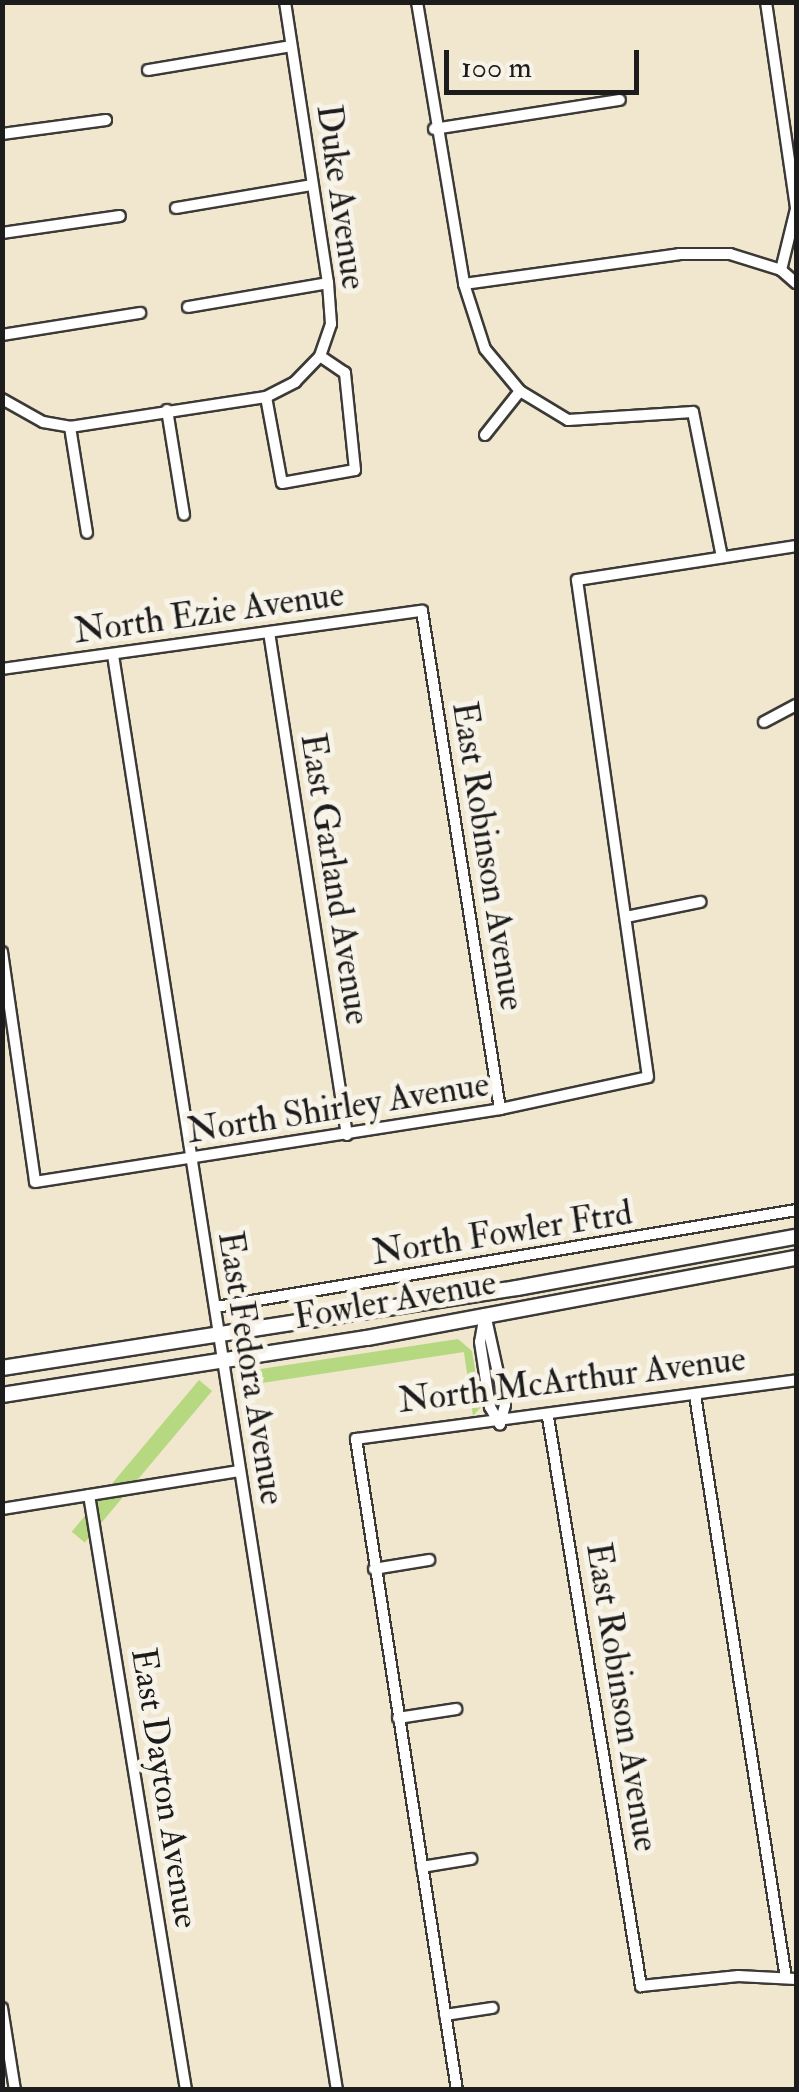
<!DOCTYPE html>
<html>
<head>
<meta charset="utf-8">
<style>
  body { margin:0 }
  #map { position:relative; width:799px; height:2092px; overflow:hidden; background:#f0e7ce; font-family:"IM FELL Double Pica",serif }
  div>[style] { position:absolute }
  .green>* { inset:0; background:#b5d881; transform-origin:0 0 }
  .roads { filter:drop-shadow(2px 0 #3c3a37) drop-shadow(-2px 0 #3c3a37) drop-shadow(0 2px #3c3a37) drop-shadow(0 -2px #3c3a37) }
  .street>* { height:10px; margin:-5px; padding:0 5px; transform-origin:5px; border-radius:5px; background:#fff }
  .secondary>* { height:14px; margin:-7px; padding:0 7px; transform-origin:7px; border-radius:7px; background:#fff }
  span { translate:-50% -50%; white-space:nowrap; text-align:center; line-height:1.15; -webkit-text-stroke:10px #f7f3e8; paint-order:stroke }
  .street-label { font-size:35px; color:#1c1c1c }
  .frame { position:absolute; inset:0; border:5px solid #1c1c1c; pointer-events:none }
  .scale { position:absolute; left:444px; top:50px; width:195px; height:45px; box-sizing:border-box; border:5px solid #1c1c1c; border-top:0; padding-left:12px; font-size:30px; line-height:35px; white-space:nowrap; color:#1c1c1c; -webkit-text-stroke:8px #f7f3e8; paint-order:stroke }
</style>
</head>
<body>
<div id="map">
  <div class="green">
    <i style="clip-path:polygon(458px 1339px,472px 1351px,481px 1407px,473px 1416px,464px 1352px,242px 1386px,254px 1370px)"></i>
    <i style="left:199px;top:1380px;width:17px;height:198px;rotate:40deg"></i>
  </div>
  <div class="roads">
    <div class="street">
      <i style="left:417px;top:2px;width:286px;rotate:80.5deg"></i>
      <i style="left:464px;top:284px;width:68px;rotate:72.1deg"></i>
      <i style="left:485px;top:349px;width:55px;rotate:50.2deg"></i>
      <i style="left:520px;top:391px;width:56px;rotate:31.1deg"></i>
      <i style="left:568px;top:420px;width:125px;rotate:-3.7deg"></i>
      <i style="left:693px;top:412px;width:148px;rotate:78.7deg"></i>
      <i style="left:766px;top:2px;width:208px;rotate:81.7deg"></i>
      <i style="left:148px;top:70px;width:145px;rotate:-9.5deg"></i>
      <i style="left:434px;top:129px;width:188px;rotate:-8.9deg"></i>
      <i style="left:2px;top:134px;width:105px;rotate:-7.7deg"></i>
      <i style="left:176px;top:208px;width:138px;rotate:-9.6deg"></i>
      <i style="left:796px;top:209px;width:63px;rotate:103.8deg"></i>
      <i style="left:781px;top:270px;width:20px;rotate:41deg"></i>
      <i style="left:2px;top:233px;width:119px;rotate:-8.2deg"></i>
      <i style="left:464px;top:284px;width:217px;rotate:-7.9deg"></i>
      <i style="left:679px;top:254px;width:51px"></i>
      <i style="left:730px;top:254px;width:53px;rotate:17.4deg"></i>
      <i style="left:188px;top:307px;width:142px;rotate:-9.7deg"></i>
      <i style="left:2px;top:335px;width:140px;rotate:-9.1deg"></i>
      <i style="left:266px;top:397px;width:87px;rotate:79.5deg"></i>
      <i style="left:282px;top:483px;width:74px;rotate:-10.1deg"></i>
      <i style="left:355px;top:470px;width:98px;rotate:-95.9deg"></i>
      <i style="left:345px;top:373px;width:30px;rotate:-146deg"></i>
      <i style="left:2px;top:399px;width:47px;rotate:29.3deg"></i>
      <i style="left:43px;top:422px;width:27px;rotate:10deg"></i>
      <i style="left:70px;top:427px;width:198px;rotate:-8.7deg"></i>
      <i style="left:266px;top:397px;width:33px;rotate:-27deg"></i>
      <i style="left:295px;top:382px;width:36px;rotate:-46deg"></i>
      <i style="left:320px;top:356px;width:34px;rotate:-71deg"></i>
      <i style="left:331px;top:324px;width:41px;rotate:-94.2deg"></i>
      <i style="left:328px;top:283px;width:284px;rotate:-98.7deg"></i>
      <i style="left:167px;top:410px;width:106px;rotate:80.8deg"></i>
      <i style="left:70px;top:427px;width:107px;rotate:80.9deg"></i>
      <i style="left:485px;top:435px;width:56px;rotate:-51.5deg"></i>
      <i style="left:269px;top:632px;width:509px;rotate:81.19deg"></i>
      <i style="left:113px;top:655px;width:1452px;rotate:81.13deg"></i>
      <i style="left:2px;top:669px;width:424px;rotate:-7.9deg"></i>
      <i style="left:422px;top:611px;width:504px;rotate:81.1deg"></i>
      <i style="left:764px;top:722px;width:36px;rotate:-28deg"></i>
      <i style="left:626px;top:917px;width:76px;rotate:-11.5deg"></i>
      <i style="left:2px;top:952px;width:232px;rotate:81.8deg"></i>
      <i style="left:35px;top:1182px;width:471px;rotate:-8.9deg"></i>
      <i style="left:500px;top:1109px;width:151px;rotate:-12.2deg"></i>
      <i style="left:648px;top:1077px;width:502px;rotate:-98.13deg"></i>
      <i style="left:577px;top:580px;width:222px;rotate:-8.8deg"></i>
      <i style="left:216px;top:1307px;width:588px;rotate:-9.49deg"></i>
      <i style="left:485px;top:1314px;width:28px;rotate:100deg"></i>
      <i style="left:480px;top:1342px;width:66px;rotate:81.3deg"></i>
      <i style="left:490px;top:1407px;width:20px;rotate:60deg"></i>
      <i style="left:485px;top:1314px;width:93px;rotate:77.6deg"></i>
      <i style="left:505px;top:1405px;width:20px;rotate:105deg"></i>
      <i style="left:695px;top:1395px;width:590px;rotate:81.13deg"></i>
      <i style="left:548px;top:1417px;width:577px;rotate:80.72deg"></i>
      <i style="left:641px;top:1986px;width:98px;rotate:-5.9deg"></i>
      <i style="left:738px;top:1976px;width:58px;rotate:3deg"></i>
      <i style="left:89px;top:1495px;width:603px;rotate:80.74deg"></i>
      <i style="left:2px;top:1509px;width:240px;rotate:-9.1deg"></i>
      <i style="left:374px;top:1569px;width:56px;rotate:-9.3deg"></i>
      <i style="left:398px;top:1718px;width:59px;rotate:-8.8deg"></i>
      <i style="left:422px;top:1867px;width:50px;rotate:-9.3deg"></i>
      <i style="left:2px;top:2008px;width:83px;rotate:81deg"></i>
      <i style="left:445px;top:2015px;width:48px;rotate:-8.5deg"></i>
      <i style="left:457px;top:2090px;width:659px;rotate:-98.82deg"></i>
      <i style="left:356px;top:1439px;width:444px;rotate:-7.6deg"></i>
    </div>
    <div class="secondary">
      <i style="left:2px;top:1368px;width:521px;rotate:-8.83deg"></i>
      <i style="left:517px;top:1288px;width:284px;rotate:-10.4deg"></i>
      <i style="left:2px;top:1395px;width:369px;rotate:-8.9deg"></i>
      <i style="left:367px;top:1338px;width:436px;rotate:-10.6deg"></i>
    </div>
  </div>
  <div class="street-label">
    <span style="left:341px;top:197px;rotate:82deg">Duke Avenue</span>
    <span style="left:209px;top:613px;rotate:-8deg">North Ezie Avenue</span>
    <span style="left:488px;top:856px;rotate:81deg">East Robinson Avenue</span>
    <span style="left:335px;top:879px;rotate:81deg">East Garland Avenue</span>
    <span style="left:338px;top:1108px;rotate:-9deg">North Shirley Avenue</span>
    <span style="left:502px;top:1233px;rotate:-9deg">North Fowler Ftrd</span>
    <span style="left:395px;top:1300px;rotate:-10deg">Fowler Avenue</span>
    <span style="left:251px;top:1368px;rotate:81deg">East Fedora Avenue</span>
    <span style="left:572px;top:1380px;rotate:-7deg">North McArthur Avenue</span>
    <span style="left:622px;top:1697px;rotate:81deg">East Robinson Avenue</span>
    <span style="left:165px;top:1788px;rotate:81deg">East Dayton Avenue</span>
  </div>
  <div class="frame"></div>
  <div class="scale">100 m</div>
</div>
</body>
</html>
